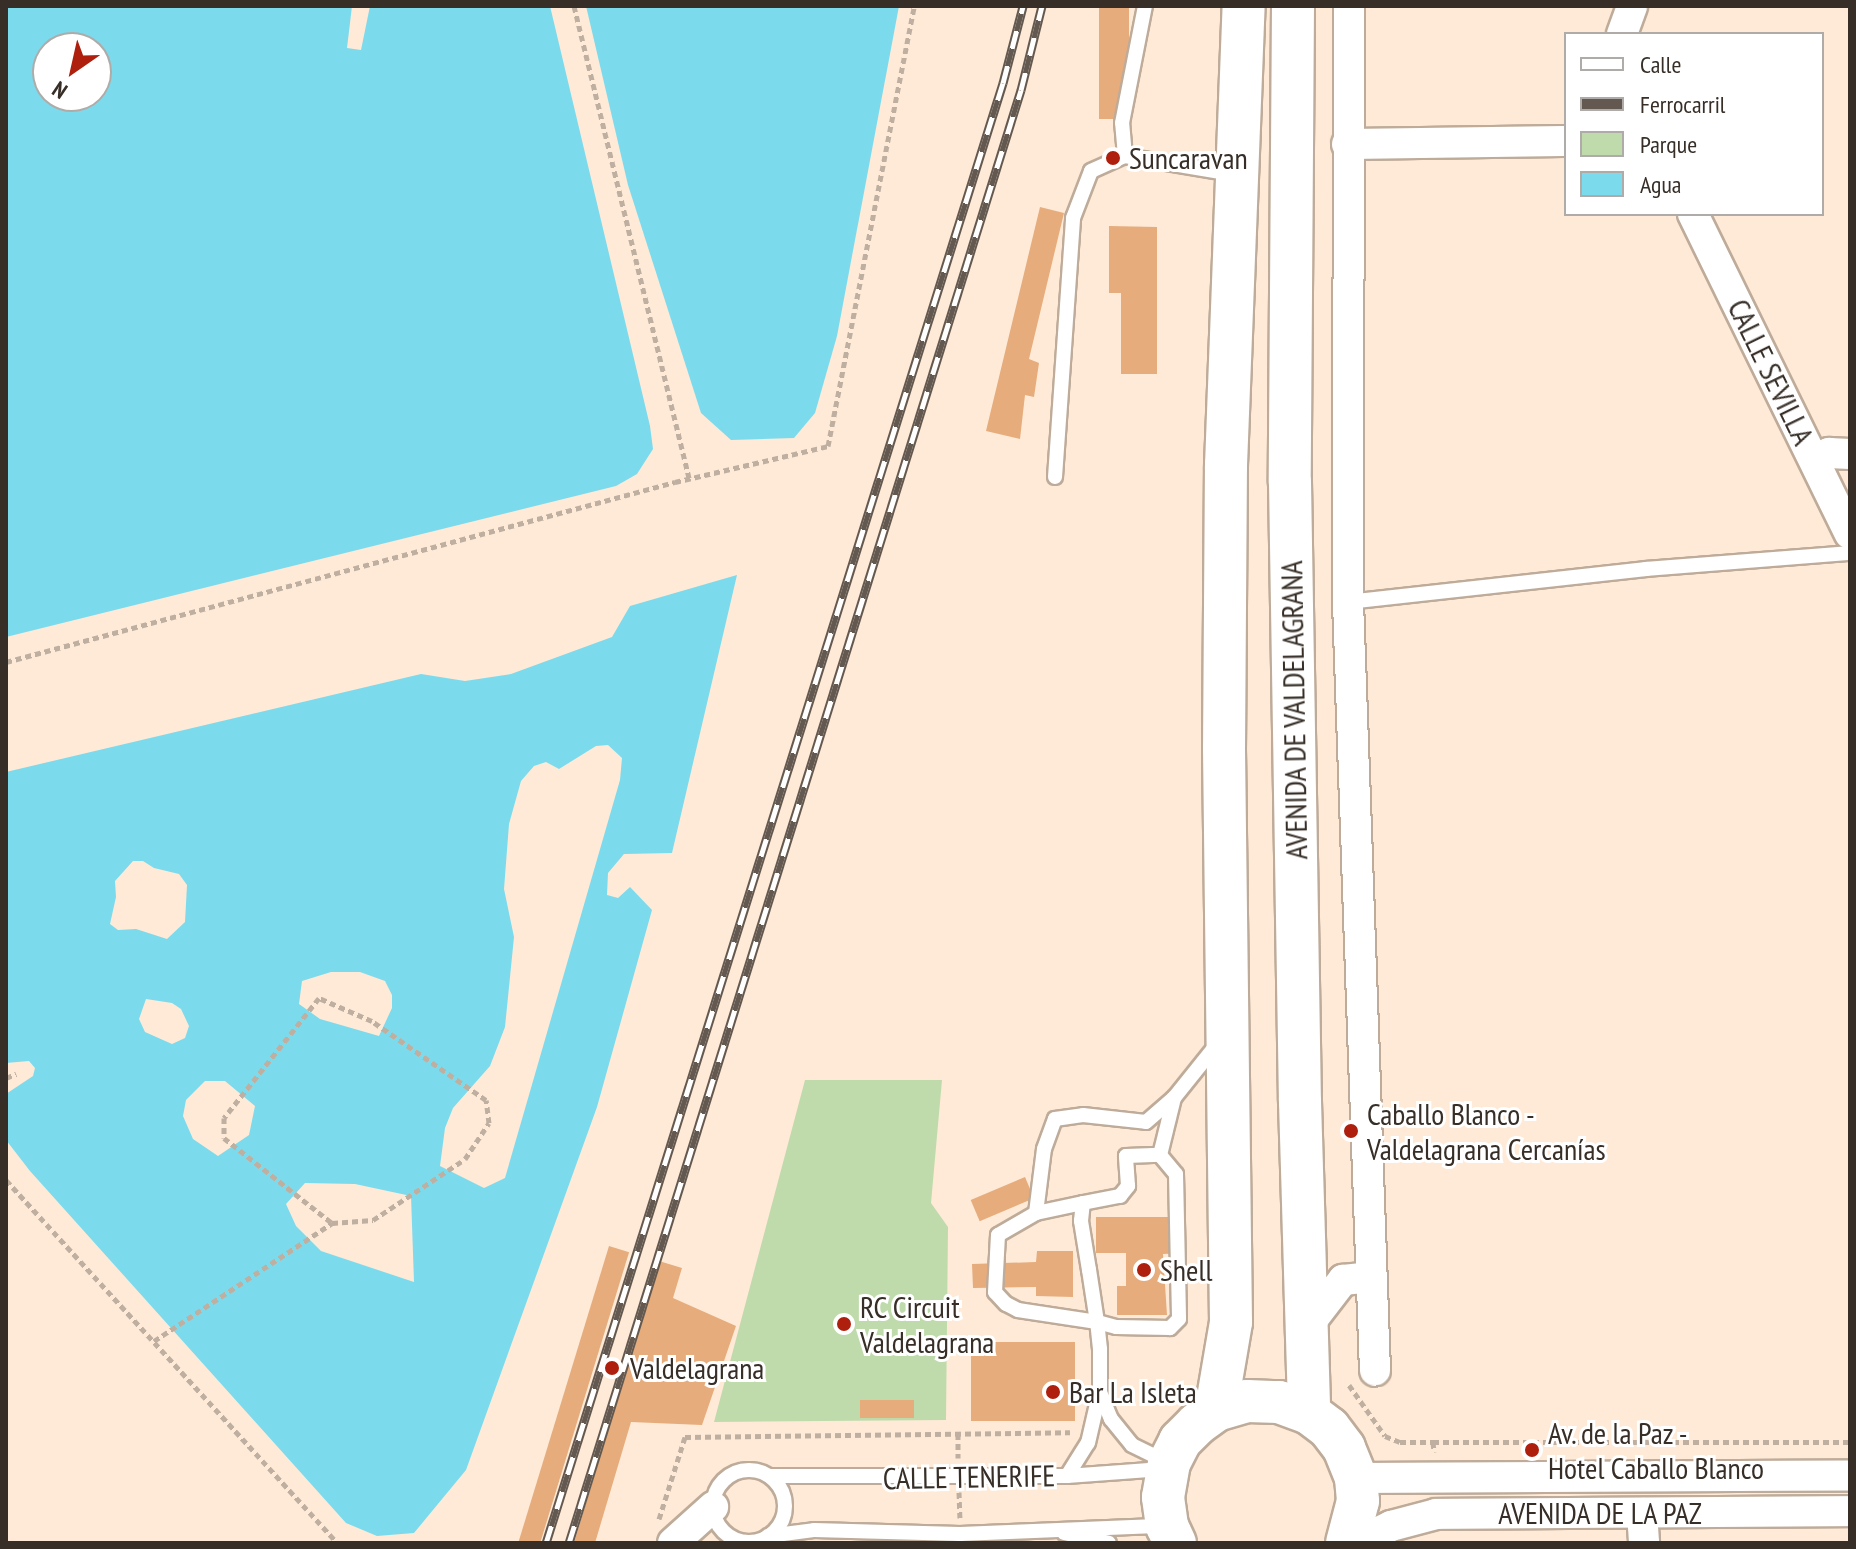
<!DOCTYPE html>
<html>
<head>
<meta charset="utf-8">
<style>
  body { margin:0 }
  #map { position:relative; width:1856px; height:1549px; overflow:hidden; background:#feead7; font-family:"PT Sans Narrow",sans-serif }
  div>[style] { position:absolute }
  .green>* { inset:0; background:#bfdbac }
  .water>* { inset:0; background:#7cdaed }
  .building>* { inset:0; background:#e6ac7c; transform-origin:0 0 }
  .path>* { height:5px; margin-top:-2.5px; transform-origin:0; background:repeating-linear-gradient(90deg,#bfafa0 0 6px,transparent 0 10px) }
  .roads { filter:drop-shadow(2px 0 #beab99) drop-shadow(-2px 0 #beab99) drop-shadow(0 2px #beab99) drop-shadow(0 -2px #beab99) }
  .lane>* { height:14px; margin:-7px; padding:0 7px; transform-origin:7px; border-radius:7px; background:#fff }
  .lane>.ring { margin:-7px; padding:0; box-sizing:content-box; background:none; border:14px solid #fff; border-radius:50% }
  .street>* { height:30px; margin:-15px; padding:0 15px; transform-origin:15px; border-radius:15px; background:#fff }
  .secondary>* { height:42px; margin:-21px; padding:0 21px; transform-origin:21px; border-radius:21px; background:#fff }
  .rail>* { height:9px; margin-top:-4.5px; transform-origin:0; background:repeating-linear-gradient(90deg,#fff 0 18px,#645950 0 36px); box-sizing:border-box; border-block:2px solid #645950 }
  .dots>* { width:22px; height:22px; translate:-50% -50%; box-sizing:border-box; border:4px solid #fff; border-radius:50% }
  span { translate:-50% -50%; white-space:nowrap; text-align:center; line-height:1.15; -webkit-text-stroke:6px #fff; paint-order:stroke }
  .poi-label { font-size:30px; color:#362e27 }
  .left { translate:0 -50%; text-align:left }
  .street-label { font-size:30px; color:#362e27 }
  .frame { position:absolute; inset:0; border:8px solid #362e27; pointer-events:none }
  .legend { position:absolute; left:1564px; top:32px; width:260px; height:184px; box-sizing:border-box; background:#fff; border:2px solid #afaba9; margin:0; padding:10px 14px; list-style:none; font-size:24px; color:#362e27 }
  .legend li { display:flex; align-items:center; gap:16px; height:40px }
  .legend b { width:40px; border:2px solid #afaba9 }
  .north { position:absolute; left:32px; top:32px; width:80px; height:80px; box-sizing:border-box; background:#fff; border:2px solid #afaba9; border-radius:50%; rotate:214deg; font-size:22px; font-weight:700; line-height:32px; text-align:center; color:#362e27 }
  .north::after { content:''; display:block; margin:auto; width:28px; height:36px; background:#ae200d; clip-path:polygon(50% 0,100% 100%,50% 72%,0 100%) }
</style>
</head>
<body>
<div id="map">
  <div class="green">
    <i style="clip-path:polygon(805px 1080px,942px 1080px,931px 1203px,948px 1227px,946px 1420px,714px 1422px)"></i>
  </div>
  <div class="water">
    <i style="clip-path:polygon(evenodd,6px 6px,352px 6px,347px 48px,361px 50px,370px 6px,550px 6px,650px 426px,653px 449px,637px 474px,616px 486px,6px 637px,6px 6px,48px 48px,96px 48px,96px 96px,48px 96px,48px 48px)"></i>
    <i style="clip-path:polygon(586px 6px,899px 6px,837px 336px,815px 413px,794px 438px,731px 440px,701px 413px,628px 185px)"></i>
    <i style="clip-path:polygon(evenodd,737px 575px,672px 853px,624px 854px,608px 873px,607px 895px,618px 898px,630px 887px,652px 910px,597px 1107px,466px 1470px,414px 1533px,377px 1536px,346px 1523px,30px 1171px,6px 1140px,6px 1094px,33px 1076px,35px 1068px,29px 1061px,6px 1063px,6px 772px,421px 674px,465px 681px,511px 674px,612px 637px,630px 606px,737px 575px,608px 745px,622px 758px,620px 780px,505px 1178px,484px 1188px,440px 1166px,445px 1128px,453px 1108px,490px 1066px,505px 1027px,514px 937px,504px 889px,509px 824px,521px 781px,534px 766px,546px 762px,559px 769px,596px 746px,608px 745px,737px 575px,133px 861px,143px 861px,154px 868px,179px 874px,187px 885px,185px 922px,167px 939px,136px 929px,118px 930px,110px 924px,116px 897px,115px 881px,133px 861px,737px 575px,331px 972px,360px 972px,385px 981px,392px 995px,392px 1008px,379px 1036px,320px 1019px,299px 1004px,302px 981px,331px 972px,737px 575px,146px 999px,172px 1003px,181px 1009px,189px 1026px,185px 1038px,172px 1044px,145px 1032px,139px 1019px,146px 999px,737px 575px,205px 1081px,225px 1081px,255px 1106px,249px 1135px,218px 1156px,193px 1139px,183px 1116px,186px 1100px,205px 1081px,737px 575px,305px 1183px,355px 1184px,411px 1196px,414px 1282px,321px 1251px,296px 1226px,286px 1204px,305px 1183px)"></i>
  </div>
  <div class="building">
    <i style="left:1099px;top:6px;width:30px;height:113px"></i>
    <i style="clip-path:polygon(1040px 207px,1064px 213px,1029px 359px,1039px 363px,1034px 397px,1025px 395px,1020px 439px,986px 431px)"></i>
    <i style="clip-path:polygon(1109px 226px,1157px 227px,1157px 374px,1121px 374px,1121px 293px,1109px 293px)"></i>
    <i style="left:1025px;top:1177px;width:23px;height:59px;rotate:67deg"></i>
    <i style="clip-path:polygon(1096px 1217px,1186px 1217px,1186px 1253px,1163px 1254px,1167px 1315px,1117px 1315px,1117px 1286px,1126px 1286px,1126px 1253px,1096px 1253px)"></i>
    <i style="left:609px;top:1246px;width:21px;height:312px;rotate:17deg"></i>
    <i style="clip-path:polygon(1037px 1251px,1073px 1251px,1073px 1297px,1036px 1296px,1036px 1287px,973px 1288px,972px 1264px,1036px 1262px)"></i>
    <i style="clip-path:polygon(659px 1261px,682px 1268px,673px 1298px,736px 1326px,702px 1425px,631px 1422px,595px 1543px,574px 1543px)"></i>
    <i style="left:1075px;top:1342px;width:79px;height:104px;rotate:90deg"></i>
    <i style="left:860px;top:1400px;width:54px;height:18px"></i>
  </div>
  <div class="path">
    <i style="left:574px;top:6px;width:487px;rotate:76.3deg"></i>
    <i style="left:6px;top:662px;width:693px;rotate:-15.06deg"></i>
    <i style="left:675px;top:482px;width:157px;rotate:-13.2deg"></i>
    <i style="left:828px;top:446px;width:448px;rotate:-78.9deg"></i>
    <i style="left:6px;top:1078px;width:11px;rotate:-22deg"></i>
    <i style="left:6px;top:1180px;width:492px;rotate:47.6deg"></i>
    <i style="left:154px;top:1341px;width:214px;rotate:-33.5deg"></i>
    <i style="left:332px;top:1223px;width:41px;rotate:-4.2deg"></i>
    <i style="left:373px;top:1220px;width:110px;rotate:-33.5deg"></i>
    <i style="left:465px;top:1159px;width:43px;rotate:-56.3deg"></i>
    <i style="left:489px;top:1123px;width:23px;rotate:-97deg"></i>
    <i style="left:486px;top:1100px;width:139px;rotate:-145.3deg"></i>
    <i style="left:372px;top:1021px;width:58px;rotate:-156.5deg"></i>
    <i style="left:319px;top:998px;width:153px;rotate:128.4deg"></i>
    <i style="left:224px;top:1118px;width:20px;rotate:90deg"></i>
    <i style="left:224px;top:1138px;width:137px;rotate:38.2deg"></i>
    <i style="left:1349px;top:1385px;width:62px;rotate:54.8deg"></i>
    <i style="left:1385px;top:1436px;width:16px;rotate:22deg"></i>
    <i style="left:1400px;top:1442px;width:33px"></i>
    <i style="left:1433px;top:1442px;width:10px;rotate:84deg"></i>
    <i style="left:958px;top:1433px;width:25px;rotate:90deg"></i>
    <i style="left:1433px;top:1442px;width:417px"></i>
    <i style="left:959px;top:1492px;width:26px;rotate:88deg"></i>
    <i style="left:659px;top:1519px;width:86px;rotate:-72.4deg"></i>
    <i style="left:685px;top:1437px;width:385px;rotate:-0.7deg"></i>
  </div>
  <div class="roads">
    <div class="lane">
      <i style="left:1125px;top:156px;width:33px;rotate:-95deg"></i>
      <i style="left:1122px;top:123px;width:119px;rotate:-78.9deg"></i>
      <i style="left:1055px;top:477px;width:260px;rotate:-86deg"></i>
      <i style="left:1073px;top:218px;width:50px;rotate:-69deg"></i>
      <i style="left:1091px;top:171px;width:37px;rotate:-24deg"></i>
      <i style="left:1125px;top:156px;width:109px;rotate:9.5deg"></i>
      <i style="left:1348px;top:602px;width:300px;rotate:-6.3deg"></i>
      <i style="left:1646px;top:569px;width:205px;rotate:-4.5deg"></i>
      <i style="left:1160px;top:1155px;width:59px;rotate:-76.2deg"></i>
      <i style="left:1036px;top:1213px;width:64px;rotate:-82.9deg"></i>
      <i style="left:1044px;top:1149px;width:32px;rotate:-70deg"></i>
      <i style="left:1055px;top:1119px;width:28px;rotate:-8deg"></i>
      <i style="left:1083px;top:1115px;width:63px;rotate:6.3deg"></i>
      <i style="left:1146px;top:1122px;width:37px;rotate:-41deg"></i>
      <i style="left:1174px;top:1098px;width:70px;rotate:-51.3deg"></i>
      <i style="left:1100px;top:1392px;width:29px;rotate:68deg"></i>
      <i style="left:1111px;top:1419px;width:33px;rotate:51deg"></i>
      <i style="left:1132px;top:1445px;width:37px;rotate:26deg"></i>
      <i class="ring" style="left:713px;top:1470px;width:58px;height:58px"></i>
      <i style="left:770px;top:1476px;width:297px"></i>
      <i style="left:1067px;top:1476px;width:96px;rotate:-4.2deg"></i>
      <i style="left:1067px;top:1476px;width:39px;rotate:-58deg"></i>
      <i style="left:1088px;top:1443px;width:53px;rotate:-77deg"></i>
      <i style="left:1100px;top:1391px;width:42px;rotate:-90deg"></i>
      <i style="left:1100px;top:1349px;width:27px;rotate:-96deg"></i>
      <i style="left:1097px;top:1322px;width:53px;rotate:-98.7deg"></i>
      <i style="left:1089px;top:1270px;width:50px;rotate:-99.3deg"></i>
      <i style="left:1081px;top:1221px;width:18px;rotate:-84deg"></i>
      <i style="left:1083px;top:1203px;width:38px;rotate:-11deg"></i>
      <i style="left:1120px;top:1196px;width:13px;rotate:-51deg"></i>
      <i style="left:1128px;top:1186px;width:30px;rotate:-94deg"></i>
      <i style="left:1126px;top:1156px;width:34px;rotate:-2deg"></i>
      <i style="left:1160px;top:1155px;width:25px;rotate:50deg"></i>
      <i style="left:1176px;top:1174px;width:145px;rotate:88.8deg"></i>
      <i style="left:1179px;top:1319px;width:13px;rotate:135deg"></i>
      <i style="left:1170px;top:1328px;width:54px;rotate:-178.9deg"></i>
      <i style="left:1116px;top:1327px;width:20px;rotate:-165deg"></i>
      <i style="left:1097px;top:1322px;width:80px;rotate:-171.4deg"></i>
      <i style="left:1018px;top:1310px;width:13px;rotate:-153deg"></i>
      <i style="left:1006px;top:1304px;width:16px;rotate:-133deg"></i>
      <i style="left:995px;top:1292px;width:57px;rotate:-87deg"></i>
      <i style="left:998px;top:1235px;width:44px;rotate:-30.1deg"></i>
      <i style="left:1036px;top:1213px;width:48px;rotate:-12deg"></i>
      <i style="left:1064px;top:1533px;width:46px;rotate:12.5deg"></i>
      <i style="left:768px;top:1536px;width:46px;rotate:-7.4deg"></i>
      <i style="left:814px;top:1530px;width:146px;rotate:1.6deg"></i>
      <i style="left:960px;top:1534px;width:203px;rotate:-2.3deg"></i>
    </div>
    <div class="street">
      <i style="left:1349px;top:6px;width:596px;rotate:90.1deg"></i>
      <i style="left:1348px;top:602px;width:769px;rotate:87.99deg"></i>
      <i style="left:1622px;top:34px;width:30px;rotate:-70deg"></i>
      <i style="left:1347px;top:144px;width:219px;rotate:-0.8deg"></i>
      <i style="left:1693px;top:214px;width:356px;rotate:63.9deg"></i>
      <i style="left:1815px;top:460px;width:16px;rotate:-27deg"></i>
      <i style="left:1829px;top:453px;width:21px;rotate:3deg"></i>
      <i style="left:1309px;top:1324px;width:56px;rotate:-52.3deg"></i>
      <i style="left:1343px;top:1280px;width:29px;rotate:-6deg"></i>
      <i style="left:1356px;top:1478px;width:494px;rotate:-0.3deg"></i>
      <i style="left:1642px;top:1513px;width:30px;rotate:86deg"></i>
      <i style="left:673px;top:1543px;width:54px;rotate:-42deg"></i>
      <i style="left:1356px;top:1543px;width:39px;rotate:-26deg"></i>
      <i style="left:1391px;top:1526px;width:47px;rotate:-14.9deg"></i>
      <i style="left:1436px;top:1514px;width:414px;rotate:-0.4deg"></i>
    </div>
    <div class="secondary">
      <i style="left:1293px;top:6px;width:476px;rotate:90.4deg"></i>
      <i style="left:1290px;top:482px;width:620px;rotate:89.08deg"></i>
      <i style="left:1300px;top:1102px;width:311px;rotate:88.3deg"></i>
      <i style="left:1216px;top:1410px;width:89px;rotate:-80.3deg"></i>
      <i style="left:1231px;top:1322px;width:573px;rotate:-90.7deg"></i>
      <i style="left:1224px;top:749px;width:284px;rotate:-89.6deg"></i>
      <i style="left:1226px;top:465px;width:459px;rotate:-87.8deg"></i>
      <i style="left:1175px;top:1543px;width:19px;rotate:-115deg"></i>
      <i style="left:1167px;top:1526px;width:29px;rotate:-98deg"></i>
      <i style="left:1163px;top:1497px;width:35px;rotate:-80deg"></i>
      <i style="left:1169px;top:1463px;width:25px;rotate:-63deg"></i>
      <i style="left:1180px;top:1441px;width:24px;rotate:-45deg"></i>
      <i style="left:1197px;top:1424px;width:24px;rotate:-36deg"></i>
      <i style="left:1216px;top:1410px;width:32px;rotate:-16deg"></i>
      <i style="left:1247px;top:1401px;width:32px;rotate:2deg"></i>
      <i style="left:1279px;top:1402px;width:32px;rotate:20deg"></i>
      <i style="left:1309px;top:1413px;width:25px;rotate:37deg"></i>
      <i style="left:1329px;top:1428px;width:25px;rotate:53deg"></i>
      <i style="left:1344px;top:1448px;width:32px;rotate:68deg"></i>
      <i style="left:1356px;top:1478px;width:23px;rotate:85deg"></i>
      <i style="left:1358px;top:1501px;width:43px;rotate:104.7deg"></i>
    </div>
  </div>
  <div class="rail">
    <i style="left:546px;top:1543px;width:1530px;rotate:-72.62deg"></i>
    <i style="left:1003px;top:83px;width:80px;rotate:-75.4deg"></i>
    <i style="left:569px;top:1543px;width:1522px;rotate:-72.72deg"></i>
    <i style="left:1021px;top:90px;width:87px;rotate:-76deg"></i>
  </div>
  <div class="dots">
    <i style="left:1113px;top:158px;background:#ae200d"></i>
    <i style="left:1351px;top:1131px;background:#ae200d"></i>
    <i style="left:1144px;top:1270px;background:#ae200d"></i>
    <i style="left:844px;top:1324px;background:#ae200d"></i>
    <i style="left:612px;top:1368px;background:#ae200d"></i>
    <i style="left:1053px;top:1392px;background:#ae200d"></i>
    <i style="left:1532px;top:1450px;background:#ae200d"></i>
  </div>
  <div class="poi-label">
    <span class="left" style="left:1129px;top:158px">Suncaravan</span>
    <span class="left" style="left:1367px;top:1131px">Caballo Blanco -<br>Valdelagrana Cercanías</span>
    <span class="left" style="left:1160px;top:1270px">Shell</span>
    <span class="left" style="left:860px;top:1324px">RC Circuit<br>Valdelagrana</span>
    <span class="left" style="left:630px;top:1368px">Valdelagrana</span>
    <span class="left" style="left:1069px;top:1392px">Bar La Isleta</span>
    <span class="left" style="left:1548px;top:1450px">Av. de la Paz -<br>Hotel Caballo Blanco</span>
  </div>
  <div class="street-label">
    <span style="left:1771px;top:372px;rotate:64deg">CALLE SEVILLA</span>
    <span style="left:1294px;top:710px;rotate:-91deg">AVENIDA DE VALDELAGRANA</span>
    <span style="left:969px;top:1477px;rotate:-1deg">CALLE TENERIFE</span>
    <span style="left:1600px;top:1513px">AVENIDA DE LA PAZ</span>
  </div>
  <div class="frame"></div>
  <ul class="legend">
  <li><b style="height:10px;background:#fff"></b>Calle</li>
  <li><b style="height:10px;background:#645950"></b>Ferrocarril</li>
  <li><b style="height:22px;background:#bfdbac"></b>Parque</li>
  <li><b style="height:22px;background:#7cdaed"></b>Agua</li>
  </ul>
  <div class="north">N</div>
</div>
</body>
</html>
